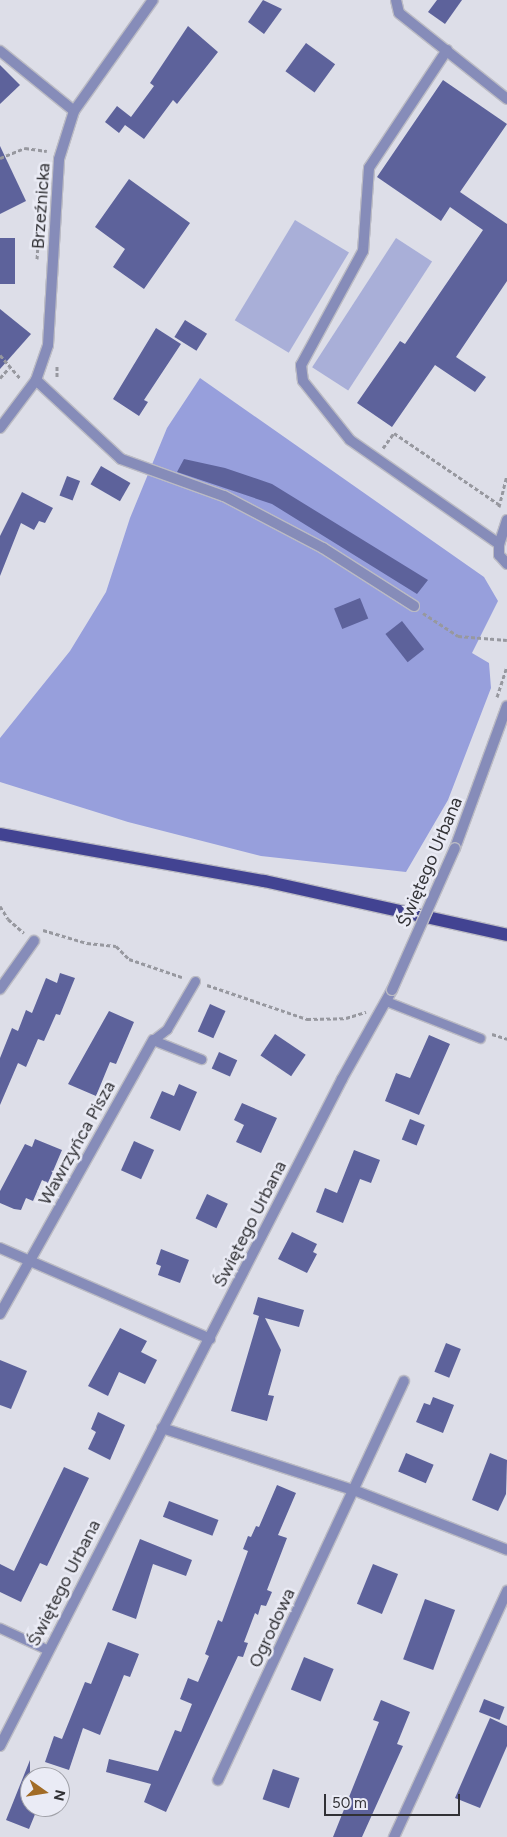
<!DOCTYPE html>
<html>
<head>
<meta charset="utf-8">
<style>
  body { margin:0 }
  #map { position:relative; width:507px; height:1837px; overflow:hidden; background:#dddee8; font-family:Figtree,sans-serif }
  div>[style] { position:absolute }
  .green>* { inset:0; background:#a9afd8; transform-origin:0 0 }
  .forest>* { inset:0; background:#979fdc }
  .building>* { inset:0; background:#5d629b; transform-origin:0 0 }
  .path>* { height:3px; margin-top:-1.5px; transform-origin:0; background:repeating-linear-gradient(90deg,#97989f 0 4px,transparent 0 6.5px) }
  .roads { filter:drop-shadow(1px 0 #bbbbc4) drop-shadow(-1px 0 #bbbbc4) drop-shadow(0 1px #bbbbc4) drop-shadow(0 -1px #bbbbc4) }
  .service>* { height:9px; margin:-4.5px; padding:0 4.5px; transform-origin:4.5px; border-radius:4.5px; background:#868cb9 }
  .minor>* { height:10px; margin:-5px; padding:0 5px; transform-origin:5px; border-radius:5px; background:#868cb9 }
  .tertiary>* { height:10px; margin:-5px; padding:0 5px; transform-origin:5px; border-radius:5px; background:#868cb9 }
  .primary>* { height:12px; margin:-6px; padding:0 6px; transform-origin:6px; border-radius:6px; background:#424392 }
  .bridges { filter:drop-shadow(1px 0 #bbbbc4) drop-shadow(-1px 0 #bbbbc4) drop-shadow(0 1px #bbbbc4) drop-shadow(0 -1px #bbbbc4) }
  .minor-bridge>* { height:10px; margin:-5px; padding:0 5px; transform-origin:5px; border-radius:5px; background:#868cb9 }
  span { translate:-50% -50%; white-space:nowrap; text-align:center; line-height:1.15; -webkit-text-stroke:5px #eaebf5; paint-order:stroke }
  .street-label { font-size:18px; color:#313135 }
  .north { position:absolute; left:20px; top:1767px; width:50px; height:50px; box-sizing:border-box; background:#eaebf5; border:1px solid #a0a1a8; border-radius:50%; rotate:103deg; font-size:14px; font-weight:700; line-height:20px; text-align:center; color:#313135 }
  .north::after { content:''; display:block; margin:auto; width:18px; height:22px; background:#a26c26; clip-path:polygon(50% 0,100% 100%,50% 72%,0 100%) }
  .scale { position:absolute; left:324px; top:1794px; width:136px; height:22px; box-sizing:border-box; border:2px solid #313135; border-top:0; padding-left:6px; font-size:15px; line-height:18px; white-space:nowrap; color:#313135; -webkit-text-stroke:4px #eaebf5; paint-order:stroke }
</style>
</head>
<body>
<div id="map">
  <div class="green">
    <i style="left:295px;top:220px;width:63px;height:117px;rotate:31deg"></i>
    <i style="left:396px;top:238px;width:43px;height:154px;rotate:33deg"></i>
  </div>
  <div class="forest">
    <i style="clip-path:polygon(200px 378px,484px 577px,498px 601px,472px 653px,489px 663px,491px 688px,448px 800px,406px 872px,261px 856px,128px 822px,0 782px,0 738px,70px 651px,106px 592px,130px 518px,167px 428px)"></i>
  </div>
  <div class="building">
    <i style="clip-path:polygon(263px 0,282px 9px,264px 34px,248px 22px)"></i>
    <i style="clip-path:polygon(437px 0,462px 0,445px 24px,428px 12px)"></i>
    <i style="clip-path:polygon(188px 26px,218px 52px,177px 104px,173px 100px,144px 139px,125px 125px,119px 133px,105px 122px,117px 106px,131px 117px,154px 86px,150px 83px)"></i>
    <i style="left:306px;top:43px;width:36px;height:35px;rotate:36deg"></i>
    <i style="clip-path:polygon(0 65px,20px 85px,0 104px)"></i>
    <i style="clip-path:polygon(443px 80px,507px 124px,460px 192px,507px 224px,507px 281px,456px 357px,486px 377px,475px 392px,435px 365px,392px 427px,357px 403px,400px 341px,405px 344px,483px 230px,450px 207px,441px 221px,377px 177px)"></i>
    <i style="clip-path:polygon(0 146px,26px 201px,0 214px)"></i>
    <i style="clip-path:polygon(129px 179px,190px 223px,144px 289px,113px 267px,125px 249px,95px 227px)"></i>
    <i style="left:0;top:238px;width:15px;height:46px"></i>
    <i style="clip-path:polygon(0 309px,31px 334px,0 369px)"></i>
    <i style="left:185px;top:320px;width:26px;height:20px;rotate:32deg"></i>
    <i style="clip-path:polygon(156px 328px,181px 344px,144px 400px,148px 402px,139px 416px,113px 399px)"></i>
    <i style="clip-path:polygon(184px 459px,225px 468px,272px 484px,428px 580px,417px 594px,272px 504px,177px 472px)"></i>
    <i style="left:101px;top:466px;width:34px;height:21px;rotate:30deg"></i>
    <i style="left:67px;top:476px;width:14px;height:21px;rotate:21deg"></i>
    <i style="clip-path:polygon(22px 492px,53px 508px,45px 523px,39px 521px,34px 530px,21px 523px,0 576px,0 536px)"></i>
    <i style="left:360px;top:598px;width:22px;height:28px;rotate:68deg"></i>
    <i style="left:402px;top:621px;width:36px;height:21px;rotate:52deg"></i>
    <i style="clip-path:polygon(60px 973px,75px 978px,60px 1015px,56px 1014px,44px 1041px,38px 1039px,26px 1067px,18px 1063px,0 1105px,0 1058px,12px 1028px,18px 1031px,26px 1010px,32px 1013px,46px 978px,57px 983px)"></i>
    <i style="left:210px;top:1004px;width:17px;height:30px;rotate:24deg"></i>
    <i style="clip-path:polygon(109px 1011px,134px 1022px,116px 1064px,110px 1062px,96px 1096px,68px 1084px)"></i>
    <i style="left:275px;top:1034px;width:37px;height:26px;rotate:34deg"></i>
    <i style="clip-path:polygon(429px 1035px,450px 1044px,419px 1115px,385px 1101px,396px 1073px,410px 1078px)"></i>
    <i style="left:219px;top:1052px;width:20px;height:18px;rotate:24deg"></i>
    <i style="clip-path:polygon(179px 1084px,197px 1092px,180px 1131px,150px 1118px,162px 1091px,174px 1096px)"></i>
    <i style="clip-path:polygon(242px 1103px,277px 1118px,261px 1153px,236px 1142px,244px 1125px,234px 1120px)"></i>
    <i style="left:410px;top:1119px;width:16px;height:22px;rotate:22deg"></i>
    <i style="clip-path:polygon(35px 1139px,62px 1150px,48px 1183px,42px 1180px,33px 1201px,26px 1198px,21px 1210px,14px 1209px,0 1203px,0 1191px,25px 1144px,32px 1147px)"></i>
    <i style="left:134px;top:1141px;width:22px;height:32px;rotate:24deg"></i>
    <i style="clip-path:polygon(354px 1150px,380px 1160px,371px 1183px,360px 1179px,343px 1223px,316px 1212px,325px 1188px,337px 1193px)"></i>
    <i style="left:207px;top:1194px;width:23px;height:27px;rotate:25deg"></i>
    <i style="clip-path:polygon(292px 1232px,317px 1244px,313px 1252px,317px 1254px,307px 1273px,278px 1259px)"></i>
    <i style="clip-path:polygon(161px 1249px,189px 1260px,180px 1283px,158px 1275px,161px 1266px,156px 1264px)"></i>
    <i style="clip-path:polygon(258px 1297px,304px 1310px,299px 1327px,265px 1318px,281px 1350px,268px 1395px,274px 1396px,267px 1421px,231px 1411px,259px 1316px,253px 1314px)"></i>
    <i style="clip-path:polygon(120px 1328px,147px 1341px,141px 1352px,157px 1360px,145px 1384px,119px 1372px,108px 1396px,88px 1386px)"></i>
    <i style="left:446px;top:1343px;width:16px;height:31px;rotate:22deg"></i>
    <i style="clip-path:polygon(0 1360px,27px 1371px,11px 1409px,0 1405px)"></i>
    <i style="clip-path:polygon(433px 1397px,454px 1405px,443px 1433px,416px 1422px,424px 1403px,430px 1405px)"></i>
    <i style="clip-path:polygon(98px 1412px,125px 1425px,110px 1460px,88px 1449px,96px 1432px,91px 1429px)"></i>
    <i style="left:406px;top:1453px;width:30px;height:20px;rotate:23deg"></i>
    <i style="clip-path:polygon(490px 1453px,507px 1460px,506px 1494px,498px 1511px,472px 1500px)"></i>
    <i style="clip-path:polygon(64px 1467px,89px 1478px,47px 1566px,40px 1563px,21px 1602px,0 1592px,0 1564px,14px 1571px)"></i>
    <i style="clip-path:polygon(277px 1485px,296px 1493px,278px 1535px,287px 1538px,267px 1590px,272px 1592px,266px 1606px,261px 1605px,258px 1615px,255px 1613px,244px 1642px,248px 1643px,243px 1657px,238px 1656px,166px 1812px,144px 1802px,151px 1784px,106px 1772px,109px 1759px,158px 1771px,175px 1730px,181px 1732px,192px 1704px,180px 1699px,188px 1678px,198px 1682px,209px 1656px,205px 1654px,218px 1620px,222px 1622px,248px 1551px,243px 1549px,248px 1536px,251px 1537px,256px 1526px,259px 1527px)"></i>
    <i style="left:169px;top:1501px;width:53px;height:17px;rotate:21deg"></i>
    <i style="clip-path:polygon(140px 1539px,192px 1560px,186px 1576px,153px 1564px,136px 1619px,112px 1610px)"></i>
    <i style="left:373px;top:1564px;width:27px;height:43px;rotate:22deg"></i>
    <i style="left:425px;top:1599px;width:32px;height:64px;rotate:20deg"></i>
    <i style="clip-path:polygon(108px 1642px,139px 1654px,130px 1677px,124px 1675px,100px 1735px,83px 1728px,69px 1770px,45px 1762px,54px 1736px,62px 1739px,85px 1682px,91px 1684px)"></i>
    <i style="left:304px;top:1657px;width:32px;height:35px;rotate:22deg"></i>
    <i style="left:484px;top:1699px;width:22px;height:14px;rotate:21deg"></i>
    <i style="clip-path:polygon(381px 1700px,410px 1712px,397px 1744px,403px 1746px,362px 1837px,333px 1837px,379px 1722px,373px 1720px)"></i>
    <i style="clip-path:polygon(490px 1718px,507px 1726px,507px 1746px,480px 1808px,455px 1798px)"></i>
    <i style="clip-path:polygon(30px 1760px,30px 1807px,38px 1807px,29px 1829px,6px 1820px)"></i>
    <i style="left:273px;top:1769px;width:28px;height:32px;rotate:19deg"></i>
  </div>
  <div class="path">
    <i style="left:0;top:158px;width:27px;rotate:-22deg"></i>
    <i style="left:25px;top:148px;width:22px;rotate:8deg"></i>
    <i style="left:37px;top:259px;width:86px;rotate:-86deg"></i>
    <i style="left:0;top:355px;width:30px;rotate:49deg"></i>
    <i style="left:57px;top:366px;width:13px;rotate:90deg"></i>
    <i style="left:0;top:378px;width:13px;rotate:-48deg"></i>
    <i style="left:383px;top:448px;width:19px;rotate:-54deg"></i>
    <i style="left:394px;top:433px;width:128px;rotate:34.2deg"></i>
    <i style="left:499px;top:507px;width:32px;rotate:-76deg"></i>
    <i style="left:423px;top:613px;width:42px;rotate:33.3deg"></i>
    <i style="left:458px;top:636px;width:49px;rotate:4.7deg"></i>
    <i style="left:497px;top:697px;width:32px;rotate:-72deg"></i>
    <i style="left:0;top:906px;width:15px;rotate:58deg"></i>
    <i style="left:8px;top:919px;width:21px;rotate:41deg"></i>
    <i style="left:43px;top:930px;width:46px;rotate:16.5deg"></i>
    <i style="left:87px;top:943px;width:29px;rotate:6deg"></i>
    <i style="left:116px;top:946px;width:18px;rotate:45deg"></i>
    <i style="left:129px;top:959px;width:56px;rotate:18.8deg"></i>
    <i style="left:207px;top:985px;width:106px;rotate:18.8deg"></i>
    <i style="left:307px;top:1019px;width:39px;rotate:-1deg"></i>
    <i style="left:346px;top:1018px;width:21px;rotate:-17deg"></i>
    <i style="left:492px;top:1034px;width:16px;rotate:18deg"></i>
  </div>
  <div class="roads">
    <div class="service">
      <i style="left:195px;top:981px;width:56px;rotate:120.3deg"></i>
      <i style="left:167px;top:1029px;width:18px;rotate:142deg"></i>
      <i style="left:153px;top:1040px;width:52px;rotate:21.6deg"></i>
      <i style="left:386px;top:1001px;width:101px;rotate:21.5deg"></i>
      <i style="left:0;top:1628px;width:53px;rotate:24.6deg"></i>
    </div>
    <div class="minor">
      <i style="left:396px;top:0;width:13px;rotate:77deg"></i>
      <i style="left:399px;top:13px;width:138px;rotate:38.5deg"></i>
      <i style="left:447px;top:50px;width:141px;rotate:123.5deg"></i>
      <i style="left:369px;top:168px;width:83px;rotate:94.1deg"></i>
      <i style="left:363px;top:251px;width:130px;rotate:118.5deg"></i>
      <i style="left:301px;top:365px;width:16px;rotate:83deg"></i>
      <i style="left:303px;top:381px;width:75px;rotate:51.5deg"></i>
      <i style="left:350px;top:440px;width:182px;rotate:34.9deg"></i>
      <i style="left:0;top:51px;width:95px;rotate:39deg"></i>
      <i style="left:36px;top:380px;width:116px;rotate:42.9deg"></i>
      <i style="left:121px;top:459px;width:109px;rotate:19.8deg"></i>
      <i style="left:224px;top:496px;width:112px;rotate:27.7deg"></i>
      <i style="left:323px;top:548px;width:108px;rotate:32.5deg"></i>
      <i style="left:507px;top:520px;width:25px;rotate:108deg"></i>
      <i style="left:499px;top:544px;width:11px;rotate:90deg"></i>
      <i style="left:499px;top:555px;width:12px;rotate:48deg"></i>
      <i style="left:455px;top:848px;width:151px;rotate:-69.9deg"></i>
      <i style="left:0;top:989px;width:59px;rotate:-54.7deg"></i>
      <i style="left:0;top:1248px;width:229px;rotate:23.4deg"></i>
      <i style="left:0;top:1314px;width:314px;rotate:-60.8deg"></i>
      <i style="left:162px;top:1428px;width:204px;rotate:18deg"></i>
      <i style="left:356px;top:1491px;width:162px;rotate:21.3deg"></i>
      <i style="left:0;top:1746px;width:750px;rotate:-62.85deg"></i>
      <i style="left:342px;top:1079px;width:102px;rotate:-60.7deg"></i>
      <i style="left:218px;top:1780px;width:440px;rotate:-65deg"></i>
      <i style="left:394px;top:1837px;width:271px;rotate:-65.3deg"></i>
    </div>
    <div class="tertiary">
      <i style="left:0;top:428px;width:60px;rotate:-53.1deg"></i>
      <i style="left:36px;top:380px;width:37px;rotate:-71deg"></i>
      <i style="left:48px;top:345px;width:186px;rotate:-86.6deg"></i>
      <i style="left:59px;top:159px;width:50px;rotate:-72.6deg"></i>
      <i style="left:74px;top:111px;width:136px;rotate:-54.6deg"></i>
    </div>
    <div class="primary">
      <i style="left:0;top:834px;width:268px;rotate:10.1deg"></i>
      <i style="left:264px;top:881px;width:249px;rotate:12.5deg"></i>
    </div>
  </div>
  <div class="bridges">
    <div class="minor-bridge">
      <i style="left:392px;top:990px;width:155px;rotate:-66.1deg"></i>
    </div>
  </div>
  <div class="street-label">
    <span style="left:41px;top:206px;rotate:-86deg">Brzeźnicka</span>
    <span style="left:430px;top:862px;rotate:-67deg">Świętego Urbana</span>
    <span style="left:77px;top:1143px;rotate:-61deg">Wawrzyńca Pisza</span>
    <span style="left:250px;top:1224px;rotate:-63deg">Świętego Urbana</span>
    <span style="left:64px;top:1583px;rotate:-63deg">Świętego Urbana</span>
    <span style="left:272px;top:1628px;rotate:-65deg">Ogrodowa</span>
  </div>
  <div class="north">N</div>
  <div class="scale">50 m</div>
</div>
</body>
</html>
